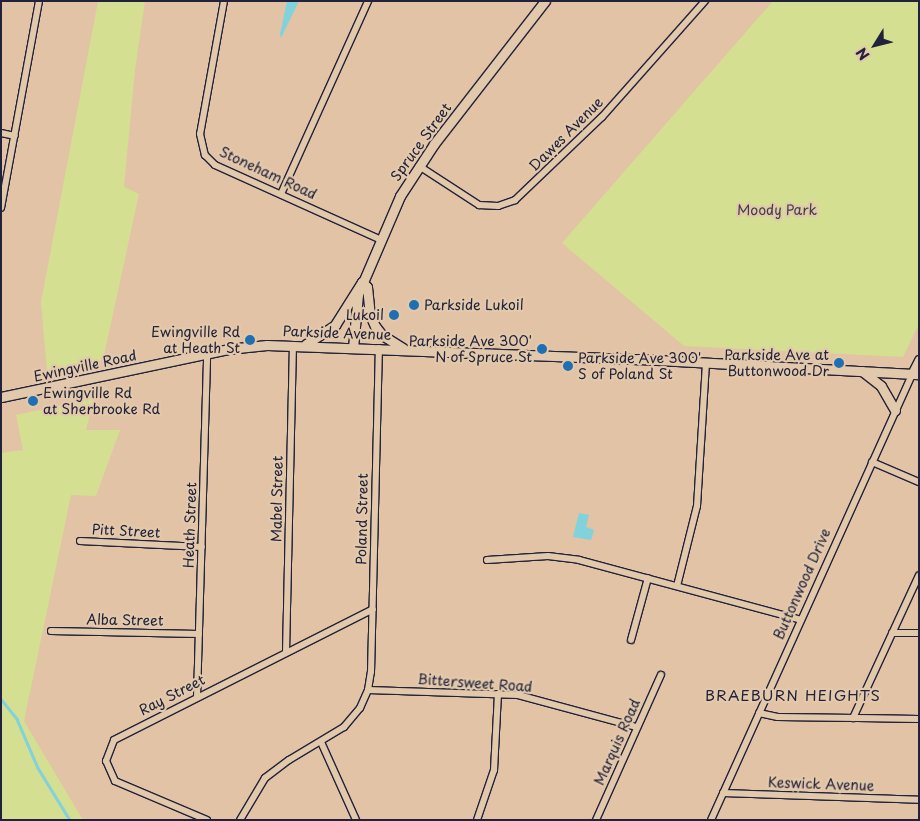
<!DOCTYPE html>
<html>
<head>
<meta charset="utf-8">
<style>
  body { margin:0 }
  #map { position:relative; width:920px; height:821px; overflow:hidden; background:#e2c3a5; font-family:"Playpen Sans",sans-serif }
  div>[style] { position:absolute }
  .green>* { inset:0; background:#d4df92 }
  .water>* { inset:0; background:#81d2da }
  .stream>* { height:2.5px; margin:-1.25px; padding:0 1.25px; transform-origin:1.25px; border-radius:1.25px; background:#81d2da }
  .roads { filter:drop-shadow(1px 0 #22223b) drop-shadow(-1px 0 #22223b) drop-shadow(0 1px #22223b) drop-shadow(0 -1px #22223b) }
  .street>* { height:6px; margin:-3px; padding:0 3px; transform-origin:3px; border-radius:3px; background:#e3c9ab }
  .secondary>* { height:9px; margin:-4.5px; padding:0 4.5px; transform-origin:4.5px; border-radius:4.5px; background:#e3c9ab }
  .dots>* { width:14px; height:14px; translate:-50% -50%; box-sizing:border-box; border:2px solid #e3c9ab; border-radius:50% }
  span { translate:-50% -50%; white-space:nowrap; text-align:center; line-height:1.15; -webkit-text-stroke:4.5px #e3c9ab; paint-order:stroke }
  .street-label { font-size:14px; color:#22223b }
  .park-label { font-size:14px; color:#3d3e48 }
  .poi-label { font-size:14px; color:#22223b }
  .left { translate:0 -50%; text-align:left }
  .right { translate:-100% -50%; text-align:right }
  .neighbourhood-label { font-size:15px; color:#22223b; letter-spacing:1px }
  .frame { position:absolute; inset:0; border:2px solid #22223b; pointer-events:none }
  .north { position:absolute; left:850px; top:20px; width:50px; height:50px; -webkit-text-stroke:4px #e3c9ab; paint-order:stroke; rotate:234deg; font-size:14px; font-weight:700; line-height:20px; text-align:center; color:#22223b }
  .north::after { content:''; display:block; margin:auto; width:18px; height:22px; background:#22223b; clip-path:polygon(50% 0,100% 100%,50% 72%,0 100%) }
</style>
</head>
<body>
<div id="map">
  <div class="green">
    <i style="clip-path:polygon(98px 1px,145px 1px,135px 70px,124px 187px,139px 194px,103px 360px,47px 372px,41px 302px)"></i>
    <i style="clip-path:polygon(773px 1px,919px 1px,919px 324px,903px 357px,684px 346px,562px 243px)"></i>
    <i style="clip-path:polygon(94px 398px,86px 430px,120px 430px,96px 496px,71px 495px,24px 721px,83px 820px,1px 820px,1px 453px,23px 450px,16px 415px)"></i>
  </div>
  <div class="water">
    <i style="clip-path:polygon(287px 1px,299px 1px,281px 38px,280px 34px)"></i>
    <i style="clip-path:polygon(579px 513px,589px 515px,586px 527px,594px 530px,591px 540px,573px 537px)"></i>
  </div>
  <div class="stream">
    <i style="left:1px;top:699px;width:26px;rotate:51deg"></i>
    <i style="left:17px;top:719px;width:53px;rotate:66.8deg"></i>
    <i style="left:38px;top:768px;width:61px;rotate:58.4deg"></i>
  </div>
  <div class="roads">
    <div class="street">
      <i style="left:224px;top:1px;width:135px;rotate:100.2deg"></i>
      <i style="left:200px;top:134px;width:22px;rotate:77deg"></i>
      <i style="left:205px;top:155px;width:14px;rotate:45deg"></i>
      <i style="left:215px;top:165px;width:180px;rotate:24.3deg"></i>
      <i style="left:1px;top:133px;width:14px;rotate:12deg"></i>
      <i style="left:419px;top:166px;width:72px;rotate:33deg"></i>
      <i style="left:479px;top:205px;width:19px;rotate:3deg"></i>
      <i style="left:498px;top:206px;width:18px;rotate:-19deg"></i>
      <i style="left:515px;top:200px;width:120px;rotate:-43.7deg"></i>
      <i style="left:602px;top:117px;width:155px;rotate:-48.4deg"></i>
      <i style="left:281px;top:194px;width:212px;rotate:-65.7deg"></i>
      <i style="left:1px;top:208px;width:210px;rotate:-79.6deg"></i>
      <i style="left:872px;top:462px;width:51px;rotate:23.1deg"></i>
      <i style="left:80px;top:541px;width:122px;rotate:2.8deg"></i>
      <i style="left:487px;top:560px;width:61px;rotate:-3.8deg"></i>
      <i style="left:548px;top:556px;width:31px;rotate:7deg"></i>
      <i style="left:579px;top:560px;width:230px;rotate:15.1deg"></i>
      <i style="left:677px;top:586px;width:82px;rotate:-76deg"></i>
      <i style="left:697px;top:506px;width:143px;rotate:-86.4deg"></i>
      <i style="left:51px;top:631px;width:148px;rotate:1.2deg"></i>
      <i style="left:892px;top:633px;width:27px"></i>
      <i style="left:631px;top:640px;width:64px;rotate:-74.7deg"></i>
      <i style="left:286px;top:652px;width:306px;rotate:-88.7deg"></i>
      <i style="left:368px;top:690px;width:150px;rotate:1.9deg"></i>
      <i style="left:518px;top:695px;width:123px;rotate:15.1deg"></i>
      <i style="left:197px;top:697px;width:343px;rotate:-88.3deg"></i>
      <i style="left:759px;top:713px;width:19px;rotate:12deg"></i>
      <i style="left:778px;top:717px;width:141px;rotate:0.8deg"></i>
      <i style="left:853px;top:718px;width:157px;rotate:-65.2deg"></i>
      <i style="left:321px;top:742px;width:85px;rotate:65.8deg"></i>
      <i style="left:723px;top:793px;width:196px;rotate:2deg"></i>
      <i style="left:207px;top:820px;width:100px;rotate:-157deg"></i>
      <i style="left:115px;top:781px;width:22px;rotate:-114deg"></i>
      <i style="left:106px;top:761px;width:22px;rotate:-69deg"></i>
      <i style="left:114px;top:740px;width:290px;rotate:-26.8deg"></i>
      <i style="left:240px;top:820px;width:49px;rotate:-59.2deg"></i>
      <i style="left:265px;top:778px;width:30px;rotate:-37deg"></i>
      <i style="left:289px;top:760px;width:64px;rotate:-31deg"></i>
      <i style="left:344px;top:727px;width:25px;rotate:-50deg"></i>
      <i style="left:360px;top:708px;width:20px;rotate:-66deg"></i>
      <i style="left:368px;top:690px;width:18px;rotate:-81deg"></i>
      <i style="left:371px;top:672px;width:324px;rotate:-88.6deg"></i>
      <i style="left:477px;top:820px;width:53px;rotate:-71.2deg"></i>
      <i style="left:494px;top:770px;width:76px;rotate:-87deg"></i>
      <i style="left:596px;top:820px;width:159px;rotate:-65.9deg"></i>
      <i style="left:711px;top:820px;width:489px;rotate:-65.7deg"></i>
    </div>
    <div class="secondary">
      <i style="left:306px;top:344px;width:35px;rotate:-33deg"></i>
      <i style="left:335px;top:325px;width:51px;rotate:-57.9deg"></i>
      <i style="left:362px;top:282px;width:7px;rotate:45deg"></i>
      <i style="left:367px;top:287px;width:28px;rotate:84deg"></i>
      <i style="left:370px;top:315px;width:12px;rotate:66deg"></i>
      <i style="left:375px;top:326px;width:11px;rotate:52deg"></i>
      <i style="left:382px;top:335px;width:25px;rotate:32deg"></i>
      <i style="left:353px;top:348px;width:54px;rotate:-84.7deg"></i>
      <i style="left:358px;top:294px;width:107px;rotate:-66.8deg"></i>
      <i style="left:400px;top:196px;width:62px;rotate:-56.8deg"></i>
      <i style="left:434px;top:144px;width:181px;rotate:-52.2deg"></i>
      <i style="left:862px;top:371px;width:24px;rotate:38deg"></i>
      <i style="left:881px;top:386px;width:28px;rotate:60deg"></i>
      <i style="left:912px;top:374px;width:16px;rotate:-63deg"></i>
      <i style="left:1px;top:397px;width:232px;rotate:-11.9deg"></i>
      <i style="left:228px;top:349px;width:39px;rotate:-6deg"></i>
      <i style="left:267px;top:345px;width:372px;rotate:2.2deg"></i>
      <i style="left:639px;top:359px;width:280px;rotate:3.1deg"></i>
    </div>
  </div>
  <div class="dots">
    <i style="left:414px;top:305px;background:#1f6fb2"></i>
    <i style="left:394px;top:315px;background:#1f6fb2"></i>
    <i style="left:250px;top:340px;background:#1f6fb2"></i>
    <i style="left:542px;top:349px;background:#1f6fb2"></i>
    <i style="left:839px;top:363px;background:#1f6fb2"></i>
    <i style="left:568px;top:366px;background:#1f6fb2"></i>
    <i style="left:33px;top:401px;background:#1f6fb2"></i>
  </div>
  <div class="street-label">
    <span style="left:566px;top:134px;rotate:-45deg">Dawes Avenue</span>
    <span style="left:421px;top:142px;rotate:-54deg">Spruce Street</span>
    <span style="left:268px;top:173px;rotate:25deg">Stoneham Road</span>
    <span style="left:337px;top:333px;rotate:2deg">Parkside Avenue</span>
    <span style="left:85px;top:366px;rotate:-12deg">Ewingville Road</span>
    <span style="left:277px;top:499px;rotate:-89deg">Mabel Street</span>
    <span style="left:362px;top:519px;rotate:-89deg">Poland Street</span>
    <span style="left:190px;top:525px;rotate:-88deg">Heath Street</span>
    <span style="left:126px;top:531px;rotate:3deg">Pitt Street</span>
    <span style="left:802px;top:584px;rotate:-66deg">Buttonwood Drive</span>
    <span style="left:125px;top:620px;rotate:1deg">Alba Street</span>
    <span style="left:475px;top:683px;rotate:4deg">Bittersweet Road</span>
    <span style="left:172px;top:695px;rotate:-27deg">Ray Street</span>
    <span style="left:617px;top:742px;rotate:-66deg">Marquis Road</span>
    <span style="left:821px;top:784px;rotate:2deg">Keswick Avenue</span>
  </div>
  <div class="park-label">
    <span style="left:777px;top:210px">Moody Park</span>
  </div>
  <div class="poi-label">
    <span class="left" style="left:424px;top:305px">Parkside Lukoil</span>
    <span class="right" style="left:384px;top:315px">Lukoil</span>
    <span class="right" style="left:240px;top:340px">Ewingville Rd<br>at Heath St</span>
    <span class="right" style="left:532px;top:349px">Parkside Ave 300'<br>N of Spruce St</span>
    <span class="right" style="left:829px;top:363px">Parkside Ave at<br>Buttonwood Dr</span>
    <span class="left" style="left:578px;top:366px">Parkside Ave 300'<br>S of Poland St</span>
    <span class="left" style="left:43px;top:401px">Ewingville Rd<br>at Sherbrooke Rd</span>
  </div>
  <div class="neighbourhood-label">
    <span style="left:793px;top:695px">BRAEBURN HEIGHTS</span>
  </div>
  <div class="frame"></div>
  <div class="north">N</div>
</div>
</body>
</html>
